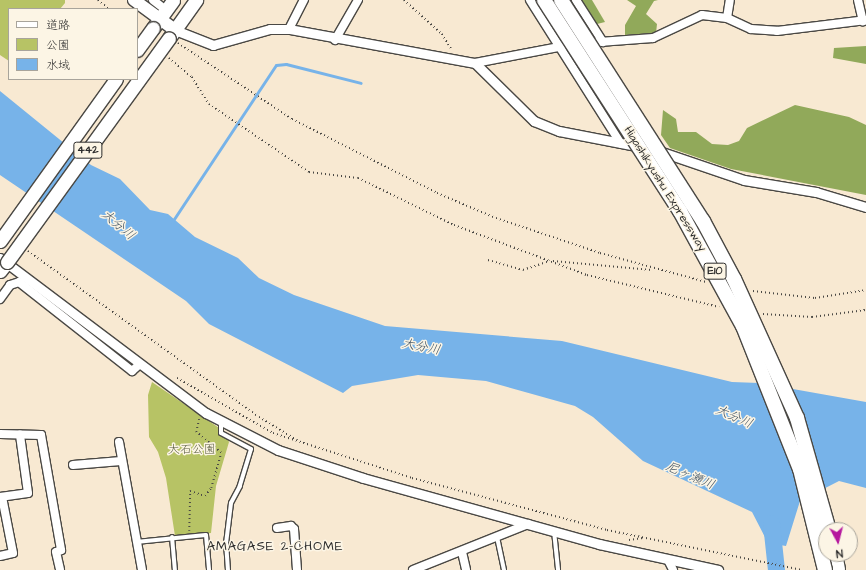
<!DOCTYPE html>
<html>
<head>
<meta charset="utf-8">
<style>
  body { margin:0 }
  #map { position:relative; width:866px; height:570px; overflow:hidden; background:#f8e9d2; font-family:"Architects Daughter","Klee One",sans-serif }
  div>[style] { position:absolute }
  .green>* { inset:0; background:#b7c365 }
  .forest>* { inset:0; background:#91a95a }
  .water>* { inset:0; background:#77b3e9 }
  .stream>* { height:3px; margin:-1.5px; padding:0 1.5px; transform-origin:1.5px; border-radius:1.5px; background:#77b3e9 }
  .river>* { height:17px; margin:-8.5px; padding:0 8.5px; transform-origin:8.5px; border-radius:8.5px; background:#77b3e9 }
  .path>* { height:1.5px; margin-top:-0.75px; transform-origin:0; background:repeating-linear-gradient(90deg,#4a4844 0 1px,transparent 0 4px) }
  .roads { filter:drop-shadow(1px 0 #4a4844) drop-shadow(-1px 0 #4a4844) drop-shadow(0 1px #4a4844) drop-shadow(0 -1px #4a4844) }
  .service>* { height:4px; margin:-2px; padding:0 2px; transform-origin:2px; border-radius:2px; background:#fff }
  .minor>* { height:8px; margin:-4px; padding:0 4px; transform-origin:4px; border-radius:4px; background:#fff }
  .tertiary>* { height:9px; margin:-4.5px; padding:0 4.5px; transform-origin:4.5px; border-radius:4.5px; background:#fff }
  .primary>* { height:12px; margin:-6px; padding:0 6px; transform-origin:6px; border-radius:6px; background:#fff }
  .trunk>* { height:13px; margin:-6.5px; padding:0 6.5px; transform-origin:6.5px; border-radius:6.5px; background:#fff }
  .motorway>* { height:14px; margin:-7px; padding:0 7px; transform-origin:7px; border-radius:7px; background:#fff }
  .bridges { filter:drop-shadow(1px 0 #4a4844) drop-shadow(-1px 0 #4a4844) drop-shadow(0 1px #4a4844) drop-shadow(0 -1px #4a4844) }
  .trunk-bridge>* { height:13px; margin:-6.5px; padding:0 6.5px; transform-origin:6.5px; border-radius:6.5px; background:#fff }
  .motorway-bridge>* { height:14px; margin:-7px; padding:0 7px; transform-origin:7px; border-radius:7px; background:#fff }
  span { translate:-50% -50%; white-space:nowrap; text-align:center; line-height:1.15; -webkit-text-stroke:3px #fcf5e5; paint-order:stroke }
  .shield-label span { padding:1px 3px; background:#fcf5e5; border:1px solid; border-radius:3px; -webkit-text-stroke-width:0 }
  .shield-label { font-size:11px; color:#2b2b2b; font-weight:700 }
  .street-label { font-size:12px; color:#2b2b2b }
  .park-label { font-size:12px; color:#55593c }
  .water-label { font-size:13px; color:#425464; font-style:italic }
  .neighbourhood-label { font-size:13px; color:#2b2b2b; letter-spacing:1px }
  .legend { position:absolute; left:8px; top:8px; width:130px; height:72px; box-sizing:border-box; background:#fcf5e5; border:1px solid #a8a49b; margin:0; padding:5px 7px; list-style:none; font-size:12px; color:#2b2b2b }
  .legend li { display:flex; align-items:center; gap:8px; height:20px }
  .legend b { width:20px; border:1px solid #a8a49b }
  .north { position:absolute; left:818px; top:522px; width:40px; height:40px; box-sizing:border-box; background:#fcf5e5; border:1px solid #a8a49b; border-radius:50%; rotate:173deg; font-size:11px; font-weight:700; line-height:16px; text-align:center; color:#2b2b2b }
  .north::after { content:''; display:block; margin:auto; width:14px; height:18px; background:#b5179e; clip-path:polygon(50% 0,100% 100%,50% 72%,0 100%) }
</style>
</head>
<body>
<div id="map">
  <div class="green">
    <i style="clip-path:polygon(0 0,65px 0,65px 3px,60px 9px,9px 9px,9px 61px,0 55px)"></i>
    <i style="clip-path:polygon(152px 382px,225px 432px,229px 442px,216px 486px,211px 533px,175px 536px,166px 478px,158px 452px,149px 437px,148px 395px)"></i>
  </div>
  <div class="forest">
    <i style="clip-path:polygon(579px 0,592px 0,605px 22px,597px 24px)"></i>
    <i style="clip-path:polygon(627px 0,658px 0,654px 1px,646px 14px,657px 24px,656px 33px,625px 35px,625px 25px,636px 6px)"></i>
    <i style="clip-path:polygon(866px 46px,866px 64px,833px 58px,834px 48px)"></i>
    <i style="clip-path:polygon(795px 105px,849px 117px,866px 125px,866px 195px,731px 169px,670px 148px,661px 135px,663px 110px,676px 119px,678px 132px,696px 132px,712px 144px,728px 145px,739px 141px,747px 128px)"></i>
  </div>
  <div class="water">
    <i style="clip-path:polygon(0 91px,91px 165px,120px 179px,150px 210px,168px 214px,195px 237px,238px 258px,259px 278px,294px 295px,385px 326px,562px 341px,732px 382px,759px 383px,866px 402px,866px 488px,839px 481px,800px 501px,786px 546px,768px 543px,752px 512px,643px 461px,593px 417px,575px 406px,486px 381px,418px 375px,352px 386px,343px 393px,209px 324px,186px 301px,0 175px)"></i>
  </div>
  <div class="stream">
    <i style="left:172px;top:222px;width:188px;rotate:-56.5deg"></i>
    <i style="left:276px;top:65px;width:10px;rotate:-6deg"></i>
    <i style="left:286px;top:64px;width:77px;rotate:14.2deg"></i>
  </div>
  <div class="river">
    <i style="left:771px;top:523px;width:47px;rotate:83.9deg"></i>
  </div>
  <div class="path">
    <i style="left:98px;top:0;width:14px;rotate:39deg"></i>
    <i style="left:404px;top:0;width:51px;rotate:41.8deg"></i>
    <i style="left:442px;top:34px;width:19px;rotate:58deg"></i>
    <i style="left:178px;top:43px;width:137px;rotate:33.7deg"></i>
    <i style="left:292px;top:119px;width:163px;rotate:27deg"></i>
    <i style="left:437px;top:193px;width:64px;rotate:23deg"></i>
    <i style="left:496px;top:218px;width:110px;rotate:18.6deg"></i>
    <i style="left:600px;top:253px;width:110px;rotate:15.3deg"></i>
    <i style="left:169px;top:58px;width:30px;rotate:40deg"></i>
    <i style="left:192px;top:77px;width:32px;rotate:58deg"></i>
    <i style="left:209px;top:104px;width:121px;rotate:34.2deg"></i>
    <i style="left:309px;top:172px;width:49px;rotate:7deg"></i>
    <i style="left:358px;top:178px;width:107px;rotate:26.1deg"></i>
    <i style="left:454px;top:225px;width:142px;rotate:20.6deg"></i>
    <i style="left:587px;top:275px;width:136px;rotate:13.6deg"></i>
    <i style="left:28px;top:251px;width:284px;rotate:35.7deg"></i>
    <i style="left:259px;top:417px;width:48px;rotate:31.4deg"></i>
    <i style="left:488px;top:260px;width:36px;rotate:16deg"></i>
    <i style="left:523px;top:270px;width:28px;rotate:-19deg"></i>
    <i style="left:553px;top:261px;width:99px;rotate:5.2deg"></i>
    <i style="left:753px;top:291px;width:62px;rotate:6.4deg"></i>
    <i style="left:815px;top:298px;width:52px;rotate:-8.9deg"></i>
    <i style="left:763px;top:314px;width:49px;rotate:3.5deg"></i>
    <i style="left:812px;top:317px;width:54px;rotate:-7.4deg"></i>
    <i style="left:177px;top:378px;width:111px;rotate:29.8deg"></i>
    <i style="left:273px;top:433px;width:146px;rotate:17.9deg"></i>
    <i style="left:412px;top:478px;width:202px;rotate:14.9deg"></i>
    <i style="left:607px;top:530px;width:199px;rotate:11.6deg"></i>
    <i style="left:189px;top:531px;width:40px;rotate:-88.6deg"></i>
    <i style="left:190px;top:491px;width:16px;rotate:18deg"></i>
    <i style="left:205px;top:496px;width:10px;rotate:-53deg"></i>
    <i style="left:211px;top:488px;width:36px;rotate:-74deg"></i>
    <i style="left:221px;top:453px;width:33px;rotate:-140deg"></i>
    <i style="left:196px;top:432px;width:13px;rotate:-77deg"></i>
    <i style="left:629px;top:540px;width:14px;rotate:-8deg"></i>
  </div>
  <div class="roads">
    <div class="service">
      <i style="left:221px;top:422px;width:11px;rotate:90deg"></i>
      <i style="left:221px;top:433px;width:34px;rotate:28deg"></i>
      <i style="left:251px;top:449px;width:39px;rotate:107deg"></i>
      <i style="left:240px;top:486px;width:19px;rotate:118deg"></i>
      <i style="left:231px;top:503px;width:39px;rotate:97deg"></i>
      <i style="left:226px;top:542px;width:28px;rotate:86deg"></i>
      <i style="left:554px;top:531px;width:39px;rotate:84deg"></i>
      <i style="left:172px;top:537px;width:33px;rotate:85deg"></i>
      <i style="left:497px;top:537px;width:34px;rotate:78deg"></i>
      <i style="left:136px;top:542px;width:70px;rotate:-5.7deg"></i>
      <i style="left:206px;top:535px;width:35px;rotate:85deg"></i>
    </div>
    <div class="minor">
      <i style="left:153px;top:0;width:16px;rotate:38deg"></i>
      <i style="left:530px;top:0;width:170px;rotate:57.7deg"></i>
      <i style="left:576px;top:0;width:50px;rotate:57.3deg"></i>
      <i style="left:858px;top:0;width:22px;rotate:77deg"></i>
      <i style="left:727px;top:18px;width:18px;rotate:-81deg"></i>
      <i style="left:289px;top:29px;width:33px;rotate:-63deg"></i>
      <i style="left:335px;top:40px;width:46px;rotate:-60.1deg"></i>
      <i style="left:586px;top:43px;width:67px;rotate:-4.3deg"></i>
      <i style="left:653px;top:38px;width:54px;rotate:-25.1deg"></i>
      <i style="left:702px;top:15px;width:25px;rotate:7deg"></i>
      <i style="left:727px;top:18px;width:26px;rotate:25deg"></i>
      <i style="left:751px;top:29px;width:26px;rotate:4deg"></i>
      <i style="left:777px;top:31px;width:90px;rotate:-7deg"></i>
      <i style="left:475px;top:63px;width:102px;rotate:-10.8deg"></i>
      <i style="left:0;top:299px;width:17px;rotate:-54deg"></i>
      <i style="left:10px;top:285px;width:9px;rotate:-18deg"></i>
      <i style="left:19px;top:282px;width:144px;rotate:38.2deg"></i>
      <i style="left:132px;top:371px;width:9px;rotate:-41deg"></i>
      <i style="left:0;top:434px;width:41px;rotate:1.4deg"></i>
      <i style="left:41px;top:435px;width:117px;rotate:80.1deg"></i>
      <i style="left:61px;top:550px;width:5px;rotate:158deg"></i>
      <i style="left:56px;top:552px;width:18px;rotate:77deg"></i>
      <i style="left:119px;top:442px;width:130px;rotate:79.8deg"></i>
      <i style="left:73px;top:465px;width:48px;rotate:-4.8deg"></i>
      <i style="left:0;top:497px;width:28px;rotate:-8deg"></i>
      <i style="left:28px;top:493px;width:59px;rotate:-97.9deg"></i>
      <i style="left:277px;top:528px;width:14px;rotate:-8deg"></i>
      <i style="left:291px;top:526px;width:4px;rotate:45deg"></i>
      <i style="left:294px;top:529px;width:41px;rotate:85.8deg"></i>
      <i style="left:462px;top:552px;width:18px;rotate:77deg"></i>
      <i style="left:0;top:556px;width:13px;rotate:-13deg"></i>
      <i style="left:13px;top:553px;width:57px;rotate:-101.1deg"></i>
      <i style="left:668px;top:560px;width:11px;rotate:63deg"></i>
      <i style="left:413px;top:570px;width:124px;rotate:-21.8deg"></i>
    </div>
    <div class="tertiary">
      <i style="left:175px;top:30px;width:41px;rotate:21.5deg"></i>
      <i style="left:213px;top:45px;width:59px;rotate:-15.7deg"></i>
      <i style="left:270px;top:29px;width:19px"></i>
      <i style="left:289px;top:29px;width:189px;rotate:10.4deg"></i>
      <i style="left:475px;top:63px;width:83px;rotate:44.5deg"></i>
      <i style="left:534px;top:121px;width:27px;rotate:22deg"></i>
      <i style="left:559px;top:131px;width:84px;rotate:11deg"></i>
      <i style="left:656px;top:150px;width:93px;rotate:18.8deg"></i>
      <i style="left:744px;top:180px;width:73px;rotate:9.5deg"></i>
      <i style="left:816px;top:192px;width:52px;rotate:16.7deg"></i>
      <i style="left:0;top:258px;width:258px;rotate:37deg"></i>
      <i style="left:206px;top:413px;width:81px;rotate:27.2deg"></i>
      <i style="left:278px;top:450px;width:89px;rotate:18.2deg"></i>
      <i style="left:363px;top:478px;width:245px;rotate:15.6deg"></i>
      <i style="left:599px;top:544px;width:122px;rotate:12.3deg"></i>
    </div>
    <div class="primary">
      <i style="left:134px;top:0;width:51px;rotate:36.2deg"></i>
    </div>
    <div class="trunk">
      <i style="left:153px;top:28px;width:34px;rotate:-54deg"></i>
      <i style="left:169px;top:38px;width:47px;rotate:-54.6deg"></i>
      <i style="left:0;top:271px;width:11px;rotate:-52deg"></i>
    </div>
    <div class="motorway">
      <i style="left:835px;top:554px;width:16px;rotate:79deg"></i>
    </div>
  </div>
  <div class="bridges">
    <div class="trunk-bridge">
      <i style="left:137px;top:50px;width:27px;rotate:-54deg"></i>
      <i style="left:0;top:241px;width:199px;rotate:-54.4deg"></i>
      <i style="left:7px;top:262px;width:276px;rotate:-54.1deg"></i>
    </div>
    <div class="motorway-bridge">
      <i style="left:544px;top:0;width:251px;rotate:57.2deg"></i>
      <i style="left:680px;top:211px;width:131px;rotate:61.3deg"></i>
      <i style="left:743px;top:326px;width:154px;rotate:68.3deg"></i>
      <i style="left:800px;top:469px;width:104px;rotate:76.1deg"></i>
      <i style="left:561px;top:0;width:263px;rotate:57.3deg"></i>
      <i style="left:703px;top:221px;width:66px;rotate:61.9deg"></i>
      <i style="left:734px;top:279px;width:153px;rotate:65.6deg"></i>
      <i style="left:797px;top:418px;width:116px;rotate:74.1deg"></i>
    </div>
  </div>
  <div class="shield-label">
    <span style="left:88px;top:150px">442</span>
    <span style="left:715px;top:271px">E10</span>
  </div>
  <div class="street-label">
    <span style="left:665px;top:189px;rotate:58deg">Higashikyushu Expressway</span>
  </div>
  <div class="park-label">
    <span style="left:192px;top:450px">大石公園</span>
  </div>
  <div class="water-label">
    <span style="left:118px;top:225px;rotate:40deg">大分川</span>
    <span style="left:421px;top:347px;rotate:11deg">大分川</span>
    <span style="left:734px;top:417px;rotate:24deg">大分川</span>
    <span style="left:690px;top:476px;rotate:23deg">尼ヶ瀬川</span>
  </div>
  <div class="neighbourhood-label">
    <span style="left:275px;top:546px">AMAGASE 2-CHOME</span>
  </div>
  <ul class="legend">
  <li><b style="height:5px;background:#fff"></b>道路</li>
  <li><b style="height:11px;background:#b7c365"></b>公園</li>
  <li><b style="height:11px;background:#77b3e9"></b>水域</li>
  </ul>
  <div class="north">N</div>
</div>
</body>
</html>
